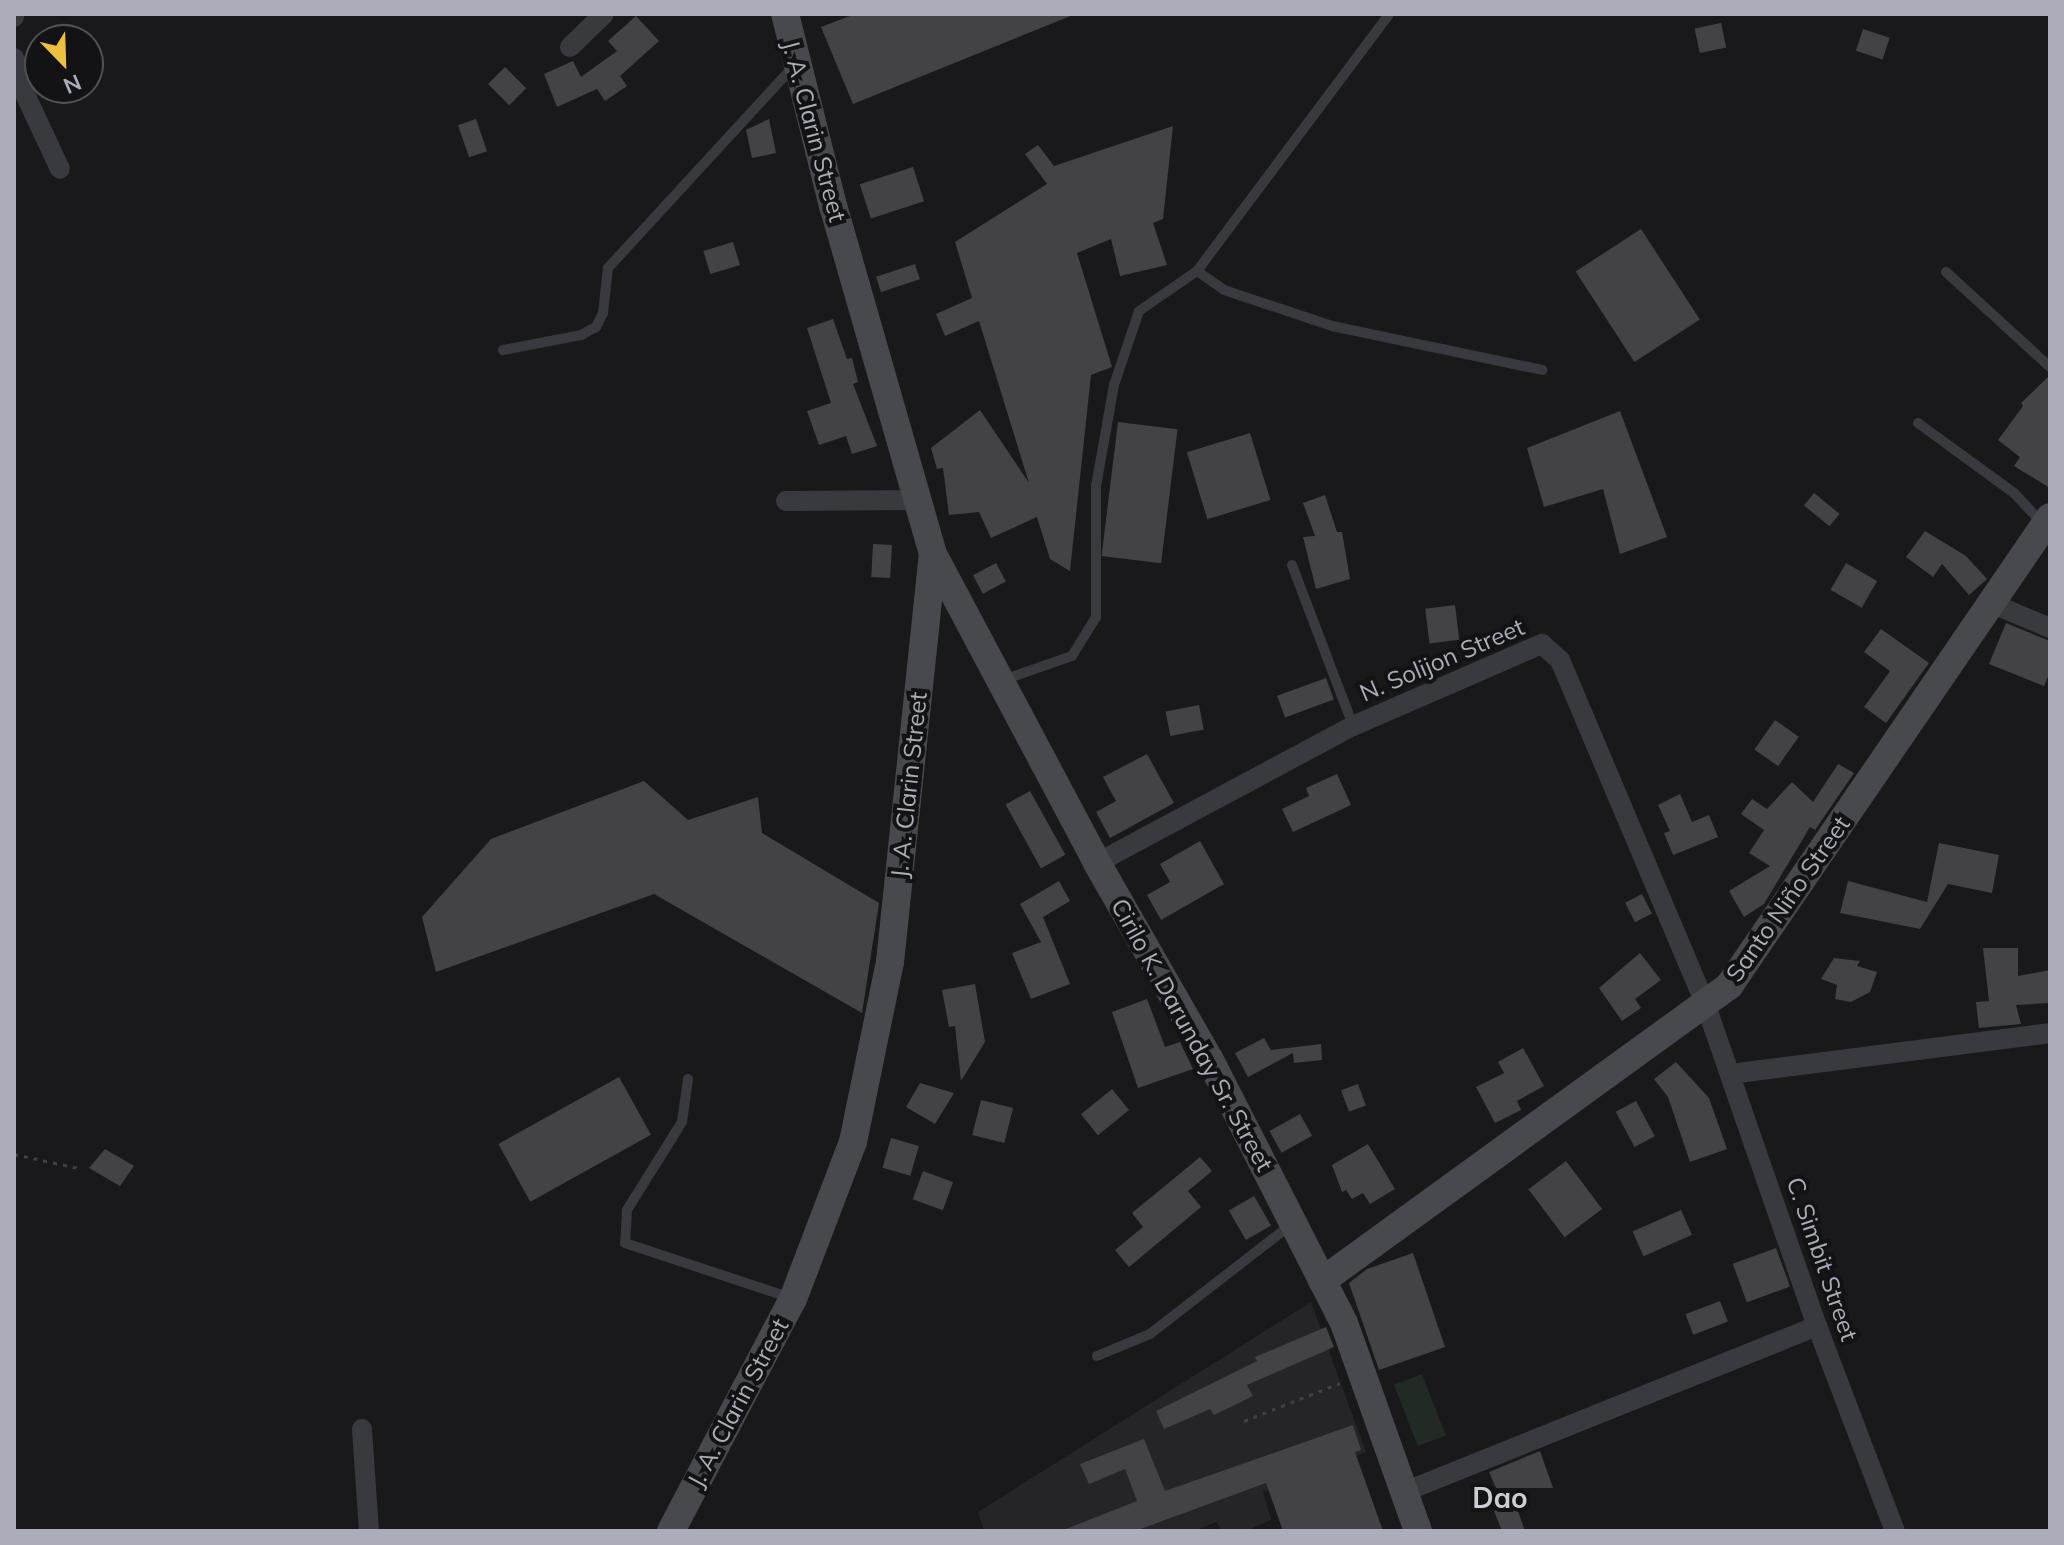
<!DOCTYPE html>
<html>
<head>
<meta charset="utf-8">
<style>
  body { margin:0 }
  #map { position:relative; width:2064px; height:1545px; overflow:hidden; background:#19181a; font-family:Mulish,sans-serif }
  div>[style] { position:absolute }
  .built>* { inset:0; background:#252427 }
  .green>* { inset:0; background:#222a24; transform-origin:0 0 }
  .building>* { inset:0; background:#434347; transform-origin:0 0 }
  .path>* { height:3px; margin-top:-1.5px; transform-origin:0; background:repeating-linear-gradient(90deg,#3f4146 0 4px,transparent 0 10px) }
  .lane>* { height:10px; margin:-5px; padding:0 5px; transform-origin:5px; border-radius:5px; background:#393a3f }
  .street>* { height:20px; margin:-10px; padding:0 10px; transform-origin:10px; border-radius:10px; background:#393a3f }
  .secondary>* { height:28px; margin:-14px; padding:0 14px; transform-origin:14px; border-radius:14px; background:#47494f }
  span { translate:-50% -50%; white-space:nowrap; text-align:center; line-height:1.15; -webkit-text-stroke:8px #131315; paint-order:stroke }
  .street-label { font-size:24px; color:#abaeba }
  .quarter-label { font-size:28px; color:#ccced6; font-weight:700 }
  .frame { position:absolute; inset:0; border:16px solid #abaeba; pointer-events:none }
  .north { position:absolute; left:24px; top:24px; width:80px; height:80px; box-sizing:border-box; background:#131315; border:2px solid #505157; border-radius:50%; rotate:157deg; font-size:22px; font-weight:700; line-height:32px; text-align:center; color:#abaeba }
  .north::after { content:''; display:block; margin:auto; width:28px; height:36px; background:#edc03e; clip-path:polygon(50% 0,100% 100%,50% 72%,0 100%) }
</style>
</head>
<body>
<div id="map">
  <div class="built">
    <i style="clip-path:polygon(1311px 1302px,1366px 1452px,1263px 1492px,1271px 1520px,1246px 1531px,1223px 1531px,1216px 1522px,1195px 1531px,984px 1531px,978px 1512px)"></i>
  </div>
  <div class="green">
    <i style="left:1422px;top:1374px;width:66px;height:30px;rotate:69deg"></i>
  </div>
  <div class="building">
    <i style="clip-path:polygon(855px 14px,1073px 14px,1073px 15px,853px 104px,821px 27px)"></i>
    <i style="clip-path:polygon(636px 16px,659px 41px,620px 76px,627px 86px,605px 101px,597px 89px,557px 107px,544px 74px,573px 61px,581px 77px,617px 51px,608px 41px)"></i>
    <i style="left:1721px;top:23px;width:25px;height:27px;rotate:78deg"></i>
    <i style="left:1863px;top:29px;width:28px;height:23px;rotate:18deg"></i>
    <i style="left:505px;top:67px;width:30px;height:24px;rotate:45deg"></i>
    <i style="left:476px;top:119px;width:34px;height:19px;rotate:71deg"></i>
    <i style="clip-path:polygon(769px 119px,776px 153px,752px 158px,746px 130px)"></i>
    <i style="clip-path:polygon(1173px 126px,1163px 219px,1153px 223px,1167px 265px,1120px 276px,1111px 239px,1077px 253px,1112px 367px,1091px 375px,1070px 571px,1050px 559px,1037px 517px,991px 538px,979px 512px,949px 515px,943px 468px,937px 469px,931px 448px,980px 410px,1029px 483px,979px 321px,945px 336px,936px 314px,972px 298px,955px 242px,1047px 184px,1025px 154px,1038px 145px,1054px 166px)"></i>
    <i style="left:913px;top:167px;width:36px;height:56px;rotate:72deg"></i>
    <i style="left:1641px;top:229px;width:108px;height:78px;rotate:57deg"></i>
    <i style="left:733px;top:242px;width:24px;height:31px;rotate:73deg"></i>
    <i style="left:915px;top:264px;width:16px;height:41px;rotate:72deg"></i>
    <i style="clip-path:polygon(833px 319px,847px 359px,852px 358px,858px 382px,853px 384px,877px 446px,852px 454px,846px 436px,819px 445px,807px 411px,831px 403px,807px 328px)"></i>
    <i style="clip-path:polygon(2050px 375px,2050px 488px,2014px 466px,2020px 457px,1998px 440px,2023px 406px,2021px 403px)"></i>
    <i style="clip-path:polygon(1620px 411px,1667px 537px,1620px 554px,1603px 489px,1544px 507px,1527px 448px)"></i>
    <i style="left:1118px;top:422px;width:60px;height:135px;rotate:7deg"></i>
    <i style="left:1250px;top:433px;width:70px;height:66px;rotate:73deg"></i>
    <i style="left:1814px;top:493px;width:33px;height:16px;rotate:39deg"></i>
    <i style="clip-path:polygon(1325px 495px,1337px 532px,1342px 532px,1350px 579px,1316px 589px,1303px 537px,1315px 536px,1303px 503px)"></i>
    <i style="clip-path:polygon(1925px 531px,1966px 556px,1987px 579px,1969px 595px,1942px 564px,1933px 577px,1906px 557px)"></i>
    <i style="left:873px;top:544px;width:19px;height:33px;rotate:3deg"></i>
    <i style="left:996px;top:563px;width:21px;height:26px;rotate:62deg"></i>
    <i style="left:1846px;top:563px;width:36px;height:31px;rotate:30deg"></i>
    <i style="left:1455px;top:605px;width:35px;height:30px;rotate:83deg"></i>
    <i style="clip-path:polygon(2006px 623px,2050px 641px,2050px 672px,2044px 686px,1989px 664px)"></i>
    <i style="clip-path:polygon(1881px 629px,1929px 663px,1886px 723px,1864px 707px,1890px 671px,1864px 652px)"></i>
    <i style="left:1326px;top:678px;width:23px;height:52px;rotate:70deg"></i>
    <i style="left:1199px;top:705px;width:25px;height:34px;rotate:79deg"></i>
    <i style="left:1775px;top:720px;width:29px;height:36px;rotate:35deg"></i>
    <i style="clip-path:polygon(1147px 754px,1174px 803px,1110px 838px,1096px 812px,1116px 801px,1103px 777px)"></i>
    <i style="clip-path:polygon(1838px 764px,1854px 773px,1815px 830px,1810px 827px,1764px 904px,1744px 917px,1729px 891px,1770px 866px,1749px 853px,1764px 830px,1741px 814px,1752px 799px,1767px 809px,1792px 782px,1813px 802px)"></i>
    <i style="clip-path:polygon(1337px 774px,1351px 805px,1293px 832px,1282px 809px,1309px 796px,1306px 788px)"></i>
    <i style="clip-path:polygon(644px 781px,688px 820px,758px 797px,762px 833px,879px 903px,862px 1013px,654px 894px,436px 972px,422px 917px,491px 839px)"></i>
    <i style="left:1030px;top:791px;width:73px;height:28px;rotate:61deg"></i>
    <i style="clip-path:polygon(1680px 794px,1692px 822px,1709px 815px,1718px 837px,1673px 855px,1664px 833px,1670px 831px,1658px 805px)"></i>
    <i style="clip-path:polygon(1200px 841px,1224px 884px,1161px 920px,1147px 895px,1170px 882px,1160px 864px)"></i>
    <i style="clip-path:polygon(1939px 843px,1999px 855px,1992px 893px,1948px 884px,1920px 929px,1840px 913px,1848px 881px,1927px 902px)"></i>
    <i style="clip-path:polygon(1059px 881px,1070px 901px,1043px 917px,1070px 984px,1031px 999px,1012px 953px,1041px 942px,1020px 904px)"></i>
    <i style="left:1642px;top:894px;width:22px;height:19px;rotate:63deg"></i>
    <i style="clip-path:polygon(1983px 948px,2018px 948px,2018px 976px,2050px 970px,2050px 1003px,2016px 1005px,2021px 1024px,1979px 1028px,1976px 1002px,1989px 1001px)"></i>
    <i style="clip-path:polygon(1640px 953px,1661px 980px,1635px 999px,1641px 1008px,1622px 1021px,1599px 988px)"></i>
    <i style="clip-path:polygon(1834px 958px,1860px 961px,1857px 966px,1877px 972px,1870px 992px,1851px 1002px,1835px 999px,1837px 985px,1821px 979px)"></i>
    <i style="clip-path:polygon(975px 984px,985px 1042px,961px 1081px,955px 1026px,949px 1027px,942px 990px)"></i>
    <i style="clip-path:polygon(1147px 999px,1165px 1047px,1180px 1042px,1193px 1069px,1138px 1088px,1112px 1012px)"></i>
    <i style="clip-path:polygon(1264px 1038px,1271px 1050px,1321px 1044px,1322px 1060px,1294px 1063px,1293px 1053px,1248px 1077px,1235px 1053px)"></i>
    <i style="clip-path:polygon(1523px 1048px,1544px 1086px,1517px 1101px,1521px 1110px,1495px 1123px,1476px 1087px,1504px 1073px,1498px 1062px)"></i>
    <i style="clip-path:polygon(1676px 1062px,1709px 1098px,1727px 1149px,1690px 1162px,1668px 1097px,1654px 1079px)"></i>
    <i style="left:619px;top:1077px;width:66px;height:138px;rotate:61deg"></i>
    <i style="clip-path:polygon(920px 1083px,954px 1093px,935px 1124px,906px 1107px)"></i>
    <i style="left:1358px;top:1084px;width:23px;height:18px;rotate:70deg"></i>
    <i style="left:1112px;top:1089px;width:27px;height:40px;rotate:51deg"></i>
    <i style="left:981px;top:1100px;width:33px;height:36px;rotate:14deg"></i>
    <i style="left:1636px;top:1101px;width:40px;height:23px;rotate:62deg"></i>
    <i style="left:1300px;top:1114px;width:25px;height:35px;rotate:61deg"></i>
    <i style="left:891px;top:1138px;width:29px;height:31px;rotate:16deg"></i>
    <i style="clip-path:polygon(1368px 1144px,1395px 1189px,1370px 1204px,1363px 1193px,1352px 1199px,1346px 1190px,1342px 1192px,1332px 1165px)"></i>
    <i style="clip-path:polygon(105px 1149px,134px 1166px,120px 1186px,89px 1168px)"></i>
    <i style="clip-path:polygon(1200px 1157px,1212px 1171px,1188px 1191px,1201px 1207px,1129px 1267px,1115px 1250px,1143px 1227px,1132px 1213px)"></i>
    <i style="left:1566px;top:1161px;width:60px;height:47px;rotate:53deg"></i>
    <i style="left:923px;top:1171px;width:32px;height:30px;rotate:20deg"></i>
    <i style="left:1254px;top:1196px;width:34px;height:29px;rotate:60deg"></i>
    <i style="left:1681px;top:1210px;width:27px;height:53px;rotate:66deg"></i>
    <i style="left:1776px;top:1248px;width:41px;height:46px;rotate:70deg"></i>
    <i style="clip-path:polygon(1413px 1253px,1445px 1347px,1379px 1370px,1349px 1283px,1367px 1269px)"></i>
    <i style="left:1720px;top:1301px;width:22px;height:37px;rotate:69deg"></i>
    <i style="clip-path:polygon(1326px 1327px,1334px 1347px,1247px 1385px,1253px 1396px,1214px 1415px,1210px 1409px,1164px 1429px,1156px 1411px,1257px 1361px,1255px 1357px)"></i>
    <i style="clip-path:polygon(1353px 1425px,1361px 1450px,1355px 1452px,1383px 1531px,1283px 1531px,1266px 1483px,1135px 1531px,1061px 1531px,1137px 1501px,1125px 1469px,1089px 1484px,1080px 1464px,1144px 1439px,1165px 1491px)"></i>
    <i style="clip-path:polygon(1540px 1451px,1553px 1488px,1496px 1488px,1489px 1472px)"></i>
    <i style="clip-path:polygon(1515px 1503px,1525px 1531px,1502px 1531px,1494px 1511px)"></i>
  </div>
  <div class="path">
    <i style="left:14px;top:1154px;width:66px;rotate:12.3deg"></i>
    <i style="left:1244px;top:1421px;width:103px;rotate:-21.6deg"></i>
  </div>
  <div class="lane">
    <i style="left:1197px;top:271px;width:33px;rotate:35deg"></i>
    <i style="left:1224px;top:290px;width:114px;rotate:18.4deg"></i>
    <i style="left:1332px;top:326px;width:215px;rotate:11.8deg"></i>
    <i style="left:1946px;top:272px;width:141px;rotate:42.4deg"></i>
    <i style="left:503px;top:350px;width:79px;rotate:-10.9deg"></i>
    <i style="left:581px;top:335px;width:17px;rotate:-28deg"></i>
    <i style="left:596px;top:327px;width:16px;rotate:-63deg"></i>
    <i style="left:603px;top:313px;width:45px;rotate:-83.7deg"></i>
    <i style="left:608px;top:268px;width:275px;rotate:-47.4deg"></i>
    <i style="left:1918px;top:423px;width:119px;rotate:36.1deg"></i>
    <i style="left:2014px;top:493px;width:41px;rotate:47deg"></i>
    <i style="left:1292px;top:565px;width:172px;rotate:69.2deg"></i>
    <i style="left:1003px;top:680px;width:73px;rotate:-19.2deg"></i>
    <i style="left:1072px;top:656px;width:46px;rotate:-58.4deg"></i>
    <i style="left:1096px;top:617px;width:131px;rotate:-90deg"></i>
    <i style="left:1096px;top:486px;width:103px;rotate:-79.9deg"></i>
    <i style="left:1114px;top:385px;width:78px;rotate:-71.3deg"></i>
    <i style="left:1139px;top:311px;width:70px;rotate:-34.6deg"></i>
    <i style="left:1197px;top:271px;width:321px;rotate:-53.2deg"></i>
    <i style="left:688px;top:1079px;width:43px;rotate:97.9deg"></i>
    <i style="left:682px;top:1122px;width:104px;rotate:122deg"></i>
    <i style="left:627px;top:1210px;width:33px;rotate:93deg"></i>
    <i style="left:625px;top:1243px;width:175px;rotate:18.3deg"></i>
    <i style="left:1097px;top:1356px;width:57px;rotate:-22.5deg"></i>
    <i style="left:1150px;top:1334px;width:180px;rotate:-37.8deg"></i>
  </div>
  <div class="street">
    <i style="left:14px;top:17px;width:3px;rotate:-90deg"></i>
    <i style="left:570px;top:47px;width:47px;rotate:-44.1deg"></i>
    <i style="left:14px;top:58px;width:33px;rotate:74deg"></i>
    <i style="left:23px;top:90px;width:87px;rotate:64.9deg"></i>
    <i style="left:786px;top:501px;width:134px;rotate:-0.4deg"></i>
    <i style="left:1991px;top:603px;width:64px;rotate:23deg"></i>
    <i style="left:1097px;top:863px;width:290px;rotate:-28.2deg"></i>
    <i style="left:1353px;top:726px;width:206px;rotate:-23.5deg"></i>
    <i style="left:1542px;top:644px;width:24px;rotate:42deg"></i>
    <i style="left:1560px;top:660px;width:372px;rotate:67.1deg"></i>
    <i style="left:1705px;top:1003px;width:342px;rotate:70.9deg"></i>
    <i style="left:1817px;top:1326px;width:219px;rotate:69.2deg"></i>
    <i style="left:1730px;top:1074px;width:323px;rotate:-7.3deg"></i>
    <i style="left:362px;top:1429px;width:102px;rotate:86.1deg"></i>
    <i style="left:1404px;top:1492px;width:445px;rotate:-21.9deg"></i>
  </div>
  <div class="secondary">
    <i style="left:933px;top:554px;width:350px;rotate:62deg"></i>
    <i style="left:1097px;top:863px;width:227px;rotate:60.2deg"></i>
    <i style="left:1210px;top:1060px;width:295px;rotate:63deg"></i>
    <i style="left:1344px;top:1323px;width:221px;rotate:70.4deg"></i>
    <i style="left:1322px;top:1281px;width:503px;rotate:-35.94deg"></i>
    <i style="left:1729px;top:986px;width:568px;rotate:-55.61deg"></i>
    <i style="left:671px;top:1531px;width:262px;rotate:-62.3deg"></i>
    <i style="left:793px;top:1299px;width:168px;rotate:-69.1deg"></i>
    <i style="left:853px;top:1142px;width:184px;rotate:-78.4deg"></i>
    <i style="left:890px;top:962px;width:410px;rotate:-84deg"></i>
    <i style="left:933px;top:554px;width:362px;rotate:-106deg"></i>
    <i style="left:833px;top:206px;width:198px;rotate:-104deg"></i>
  </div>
  <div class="street-label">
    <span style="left:814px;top:131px;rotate:75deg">J. A. Clarin Street</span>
    <span style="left:1442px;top:660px;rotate:-23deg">N. Solijon Street</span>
    <span style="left:909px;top:785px;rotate:-84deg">J. A. Clarin Street</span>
    <span style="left:1788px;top:899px;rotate:-55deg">Santo Niño Street</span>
    <span style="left:1192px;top:1035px;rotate:61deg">Cirilo K. Darunday Sr. Street</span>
    <span style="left:1822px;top:1259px;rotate:71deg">C. Simbit Street</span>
    <span style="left:738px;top:1403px;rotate:-62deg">J. A. Clarin Street</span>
  </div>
  <div class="quarter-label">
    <span style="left:1500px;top:1498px">Dao</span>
  </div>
  <div class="frame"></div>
  <div class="north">N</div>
</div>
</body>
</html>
